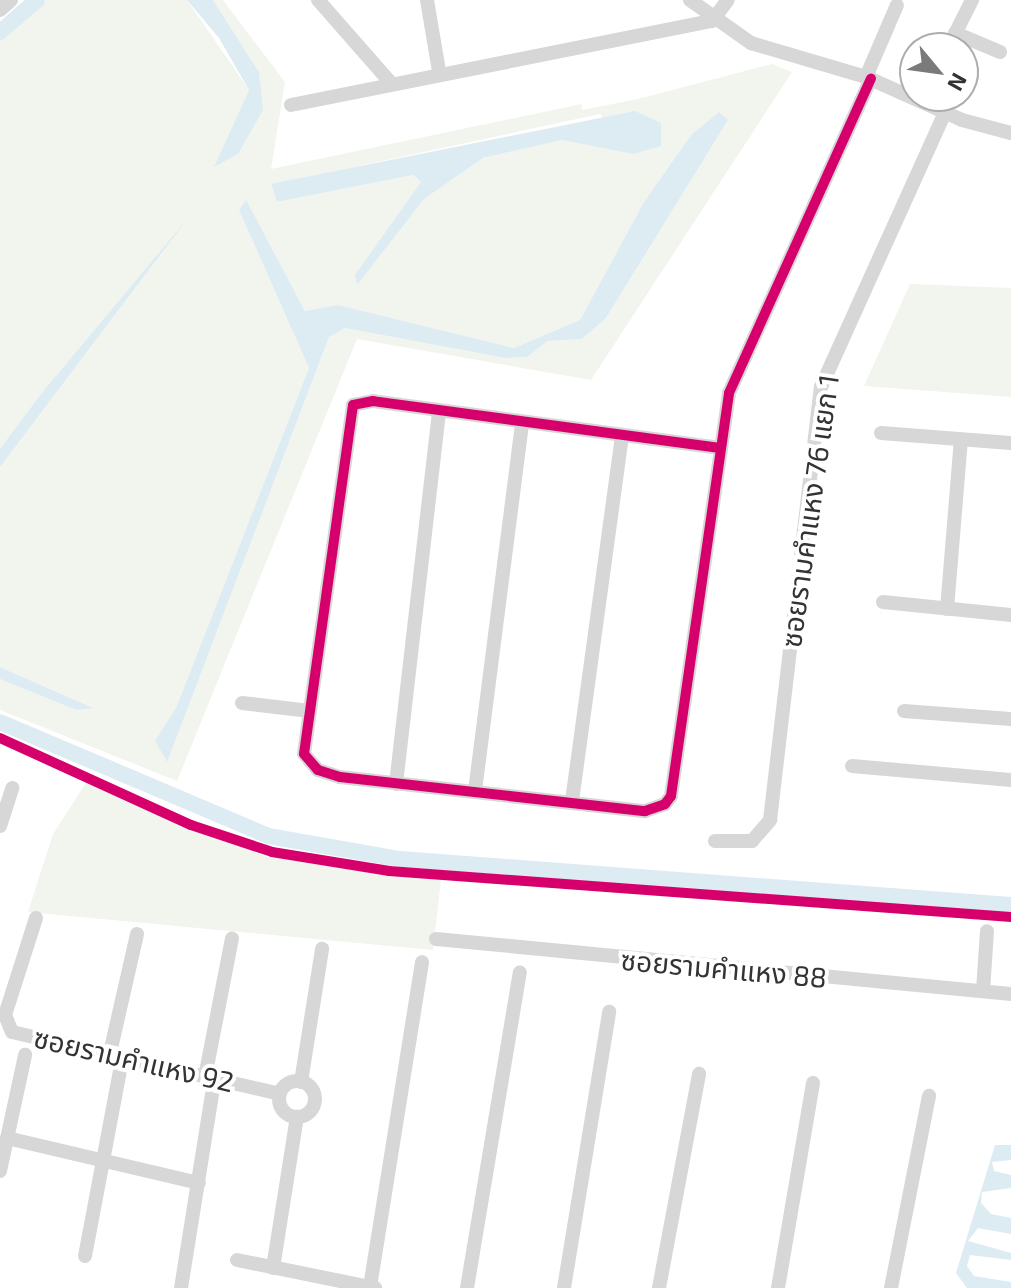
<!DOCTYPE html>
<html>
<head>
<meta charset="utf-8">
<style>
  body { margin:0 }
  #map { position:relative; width:1011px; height:1288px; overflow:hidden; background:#fff; font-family:"Exo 2","Noto Sans Thai",sans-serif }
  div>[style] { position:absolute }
  .green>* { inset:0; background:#f1f5ed }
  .water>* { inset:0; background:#ddebf3 }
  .canal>* { height:16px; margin:-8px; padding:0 8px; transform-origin:8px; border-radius:8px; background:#ddebf3 }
  .minor>* { height:14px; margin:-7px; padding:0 7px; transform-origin:7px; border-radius:7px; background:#d7d7d7 }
  .minor>.ring { margin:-7px; padding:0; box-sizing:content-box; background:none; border:14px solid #d7d7d7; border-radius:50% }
  .cycleway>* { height:10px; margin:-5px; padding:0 5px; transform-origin:5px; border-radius:5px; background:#d6006c }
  span { translate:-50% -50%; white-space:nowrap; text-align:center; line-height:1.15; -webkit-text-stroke:8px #fff; paint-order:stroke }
  .street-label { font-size:28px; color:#333 }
  .north { position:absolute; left:899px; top:32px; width:80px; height:80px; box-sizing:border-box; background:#fff; border:2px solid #adadad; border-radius:50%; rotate:119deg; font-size:22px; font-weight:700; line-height:32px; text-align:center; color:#333 }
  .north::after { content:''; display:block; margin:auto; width:28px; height:36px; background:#7a7a7a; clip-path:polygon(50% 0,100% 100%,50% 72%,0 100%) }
</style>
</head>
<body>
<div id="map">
  <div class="green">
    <i style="clip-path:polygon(evenodd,46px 0,187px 0,249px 90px,215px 165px,238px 154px,259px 72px,213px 0,223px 0,285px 82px,271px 169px,582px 104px,582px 110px,638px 99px,772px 64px,792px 72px,591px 380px,357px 339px,177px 781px,0 710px,0 679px,76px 710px,91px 707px,0 667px,0 467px,175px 236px,0 449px,0 38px,46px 0,600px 114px,633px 154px,562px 140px,483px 158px,424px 199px,357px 284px,421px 182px,413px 175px,277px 202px,271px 185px,600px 114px,46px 0,728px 120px,606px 318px,582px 339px,546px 341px,527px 357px,505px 358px,345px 328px,329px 337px,166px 761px,156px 741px,176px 708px,309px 368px,239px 210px,246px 201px,305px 311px,338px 305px,514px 348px,580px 320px,644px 202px,691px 135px,728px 120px)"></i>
    <i style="clip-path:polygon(910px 284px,1011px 288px,1011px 397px,864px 386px)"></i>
    <i style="clip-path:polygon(86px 783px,267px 857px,442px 870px,433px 950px,28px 912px,53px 834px)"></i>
  </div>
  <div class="water">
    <i style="clip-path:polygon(187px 0,213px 0,259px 72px,263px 110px,238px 154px,214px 167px,249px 90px,219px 38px)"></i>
    <i style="clip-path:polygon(635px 111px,661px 123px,661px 146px,633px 154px,562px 140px,483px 158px,424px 199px,357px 285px,355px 275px,421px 182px,413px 175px,277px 202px,271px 184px)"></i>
    <i style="clip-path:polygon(719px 112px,728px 120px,606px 318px,582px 339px,547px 341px,527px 357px,505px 358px,345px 328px,329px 337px,167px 762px,155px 741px,176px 708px,309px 368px,239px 210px,246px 200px,305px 311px,338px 305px,514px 348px,580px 320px,644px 202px,691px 135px)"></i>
    <i style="clip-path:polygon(189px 217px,0 467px,0 449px,41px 394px)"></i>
    <i style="clip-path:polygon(0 667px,93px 708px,76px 710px,0 679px)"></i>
    <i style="clip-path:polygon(995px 1145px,1011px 1145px,1011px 1160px,992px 1162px,994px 1171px,1011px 1175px,1011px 1188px,982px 1192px,981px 1203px,991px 1214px,1011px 1218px,1011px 1234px,978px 1228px,968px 1241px,1011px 1253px,1011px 1260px,970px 1255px,967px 1266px,974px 1276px,1011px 1282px,1011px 1288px,967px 1288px,956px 1273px)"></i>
  </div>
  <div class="canal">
    <i style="left:0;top:32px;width:49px;rotate:-40.9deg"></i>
    <i style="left:0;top:722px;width:291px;rotate:23deg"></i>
    <i style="left:268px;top:836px;width:134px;rotate:9.9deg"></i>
    <i style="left:400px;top:859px;width:613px;rotate:4.31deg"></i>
  </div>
  <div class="minor">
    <i style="left:318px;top:0;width:109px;rotate:48.7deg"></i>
    <i style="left:427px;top:0;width:72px;rotate:80.4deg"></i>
    <i style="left:690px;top:0;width:75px;rotate:35.2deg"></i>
    <i style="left:751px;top:43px;width:120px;rotate:16.5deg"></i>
    <i style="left:866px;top:77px;width:105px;rotate:24.1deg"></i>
    <i style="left:962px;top:120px;width:51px;rotate:14.9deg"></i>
    <i style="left:0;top:10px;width:15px;rotate:-42deg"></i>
    <i style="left:955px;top:33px;width:49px;rotate:22.9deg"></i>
    <i style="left:931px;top:48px;width:3px;rotate:-72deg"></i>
    <i style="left:948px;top:48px;width:54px;rotate:-63.4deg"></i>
    <i style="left:866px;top:77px;width:78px;rotate:-66.7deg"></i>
    <i style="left:291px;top:105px;width:429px;rotate:-11.3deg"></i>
    <i style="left:712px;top:21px;width:26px;rotate:-53deg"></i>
    <i style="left:881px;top:433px;width:130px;rotate:4.4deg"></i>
    <i style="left:720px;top:448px;width:350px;rotate:-172.3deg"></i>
    <i style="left:373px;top:401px;width:20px;rotate:169deg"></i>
    <i style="left:353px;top:405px;width:352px;rotate:98deg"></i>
    <i style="left:304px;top:754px;width:21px;rotate:49deg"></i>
    <i style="left:318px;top:770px;width:23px;rotate:18deg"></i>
    <i style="left:340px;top:777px;width:307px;rotate:6.4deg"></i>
    <i style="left:645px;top:811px;width:21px;rotate:-19deg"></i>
    <i style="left:665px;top:804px;width:10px;rotate:-53deg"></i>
    <i style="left:671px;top:796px;width:407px;rotate:-81.8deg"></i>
    <i style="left:729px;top:393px;width:345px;rotate:-65.7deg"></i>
    <i style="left:883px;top:602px;width:129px;rotate:5.8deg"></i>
    <i style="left:947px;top:609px;width:170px;rotate:-85.3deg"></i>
    <i style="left:242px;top:703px;width:68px;rotate:6.7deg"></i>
    <i style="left:904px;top:711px;width:107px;rotate:4.3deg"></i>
    <i style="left:852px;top:766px;width:160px;rotate:5deg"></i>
    <i style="left:396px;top:784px;width:376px;rotate:-83.4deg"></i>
    <i style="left:475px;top:791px;width:372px;rotate:-82.7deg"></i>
    <i style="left:572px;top:801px;width:368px;rotate:-82.2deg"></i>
    <i style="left:0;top:826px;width:40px;rotate:-72deg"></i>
    <i style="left:715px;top:841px;width:37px"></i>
    <i style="left:752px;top:841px;width:28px;rotate:-49deg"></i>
    <i style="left:770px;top:820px;width:436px;rotate:-83.3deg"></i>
    <i style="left:821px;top:387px;width:302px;rotate:-65.7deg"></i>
    <i style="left:36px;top:918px;width:102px;rotate:107.7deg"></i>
    <i style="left:5px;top:1015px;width:18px;rotate:68deg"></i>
    <i style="left:12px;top:1032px;width:275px;rotate:13deg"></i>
    <i style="left:436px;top:939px;width:578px;rotate:5.46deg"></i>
    <i style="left:983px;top:991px;width:60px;rotate:-86.2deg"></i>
    <i style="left:110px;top:1053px;width:122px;rotate:-77.2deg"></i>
    <i style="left:206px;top:1072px;width:136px;rotate:-79deg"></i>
    <i class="ring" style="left:279px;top:1081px;width:22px;height:22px"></i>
    <i style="left:301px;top:1082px;width:135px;rotate:-81deg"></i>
    <i style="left:7px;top:1138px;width:197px;rotate:13.2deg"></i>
    <i style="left:0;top:1171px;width:119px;rotate:-77.8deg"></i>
    <i style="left:85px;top:1256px;width:189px;rotate:-79.3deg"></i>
    <i style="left:237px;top:1260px;width:141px;rotate:11.5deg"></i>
    <i style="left:273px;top:1268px;width:153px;rotate:-81deg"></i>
    <i style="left:370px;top:1287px;width:329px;rotate:-80.9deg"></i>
    <i style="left:181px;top:1288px;width:196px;rotate:-80.9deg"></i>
    <i style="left:467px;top:1288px;width:320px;rotate:-80.5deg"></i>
    <i style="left:564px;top:1288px;width:280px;rotate:-80.7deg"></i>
    <i style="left:659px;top:1288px;width:218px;rotate:-79.4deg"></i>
    <i style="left:778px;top:1288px;width:208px;rotate:-80.3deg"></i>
    <i style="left:891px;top:1288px;width:196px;rotate:-78.8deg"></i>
  </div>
  <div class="cycleway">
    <i style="left:720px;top:448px;width:350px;rotate:-172.3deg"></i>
    <i style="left:373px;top:401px;width:20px;rotate:169deg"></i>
    <i style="left:353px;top:405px;width:352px;rotate:98deg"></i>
    <i style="left:304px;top:754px;width:21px;rotate:49deg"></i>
    <i style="left:318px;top:770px;width:23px;rotate:18deg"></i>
    <i style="left:340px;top:777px;width:307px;rotate:6.4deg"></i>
    <i style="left:645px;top:811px;width:21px;rotate:-19deg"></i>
    <i style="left:665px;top:804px;width:10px;rotate:-53deg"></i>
    <i style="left:671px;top:796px;width:407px;rotate:-81.8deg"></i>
    <i style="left:729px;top:393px;width:345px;rotate:-65.7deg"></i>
    <i style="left:0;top:738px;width:210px;rotate:24.5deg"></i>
    <i style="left:191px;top:825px;width:85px;rotate:18.4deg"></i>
    <i style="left:272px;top:852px;width:119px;rotate:9.2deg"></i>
    <i style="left:389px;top:871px;width:624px;rotate:4.23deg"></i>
  </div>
  <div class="street-label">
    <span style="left:809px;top:511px;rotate:-82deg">ซอยรามคำแหง 76 แยก 1</span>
    <span style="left:724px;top:968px;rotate:5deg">ซอยรามคำแหง 88</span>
    <span style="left:134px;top:1059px;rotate:13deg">ซอยรามคําแหง 92</span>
  </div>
  <div class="north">N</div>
</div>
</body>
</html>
